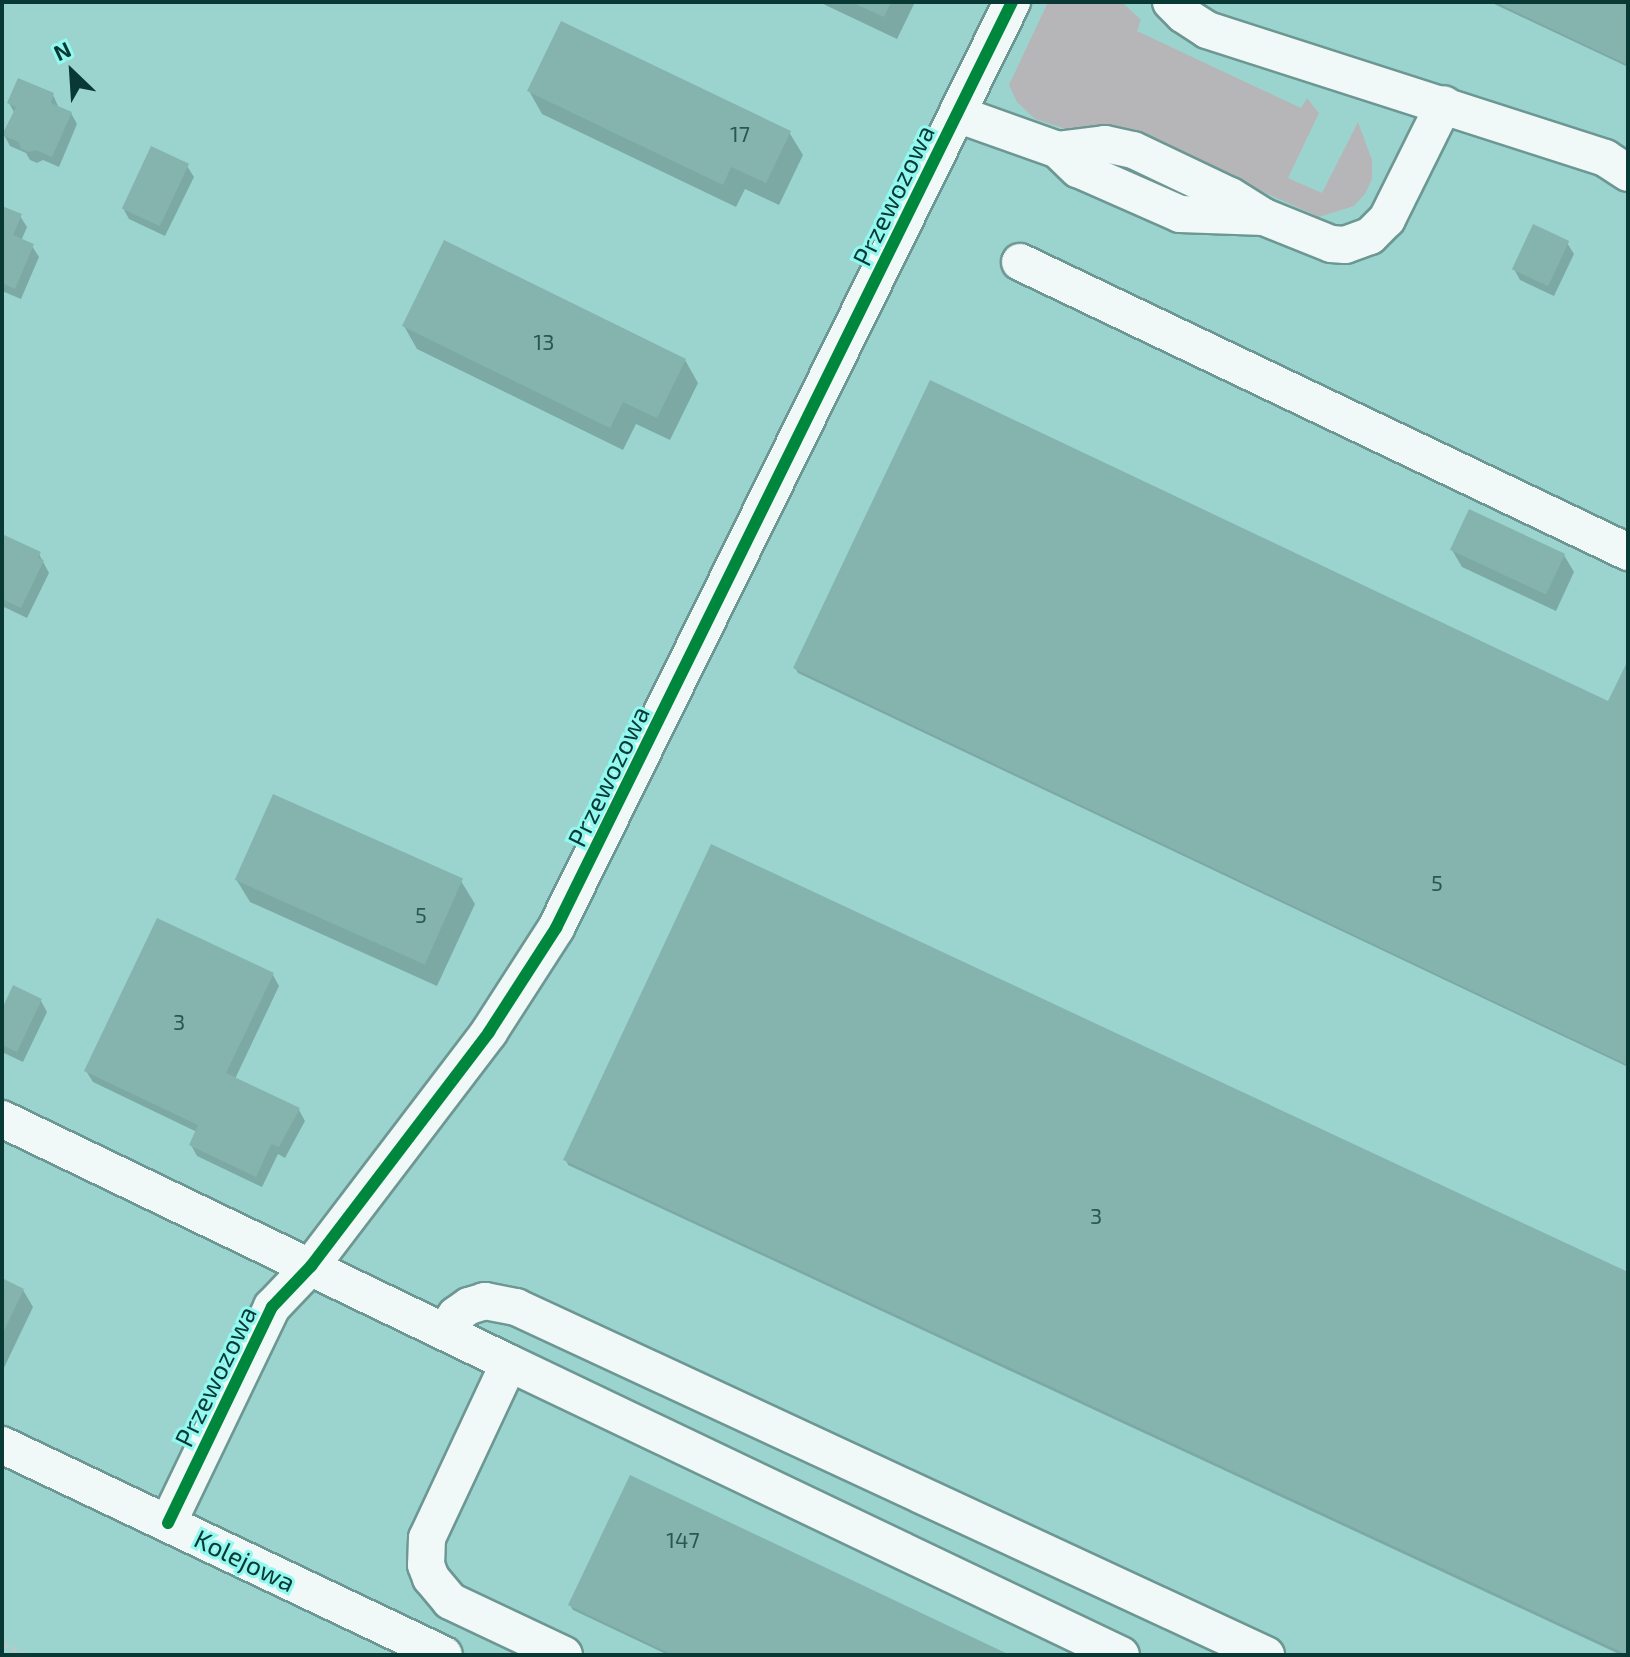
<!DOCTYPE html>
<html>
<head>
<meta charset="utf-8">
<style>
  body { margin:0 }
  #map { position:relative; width:1630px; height:1657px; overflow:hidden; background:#9bd4ce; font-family:"Exo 2",sans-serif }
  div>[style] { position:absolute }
  .green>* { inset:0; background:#b6b6b8 }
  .shadow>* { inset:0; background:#0003 }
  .building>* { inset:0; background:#85b4af; transform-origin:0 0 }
  .path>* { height:5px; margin-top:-2.5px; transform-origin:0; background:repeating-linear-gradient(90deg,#b8c9c7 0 6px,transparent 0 10px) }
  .roads { filter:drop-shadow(2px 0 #6d9793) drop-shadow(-2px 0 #6d9793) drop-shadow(0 2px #6d9793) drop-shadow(0 -2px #6d9793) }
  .minor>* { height:36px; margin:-18px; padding:0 18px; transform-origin:18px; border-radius:18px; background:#f0f9f8 }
  .cycleway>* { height:12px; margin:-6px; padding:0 6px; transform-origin:6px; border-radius:6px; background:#00873e }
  span { translate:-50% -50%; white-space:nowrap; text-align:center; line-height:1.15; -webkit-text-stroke:6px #91f9ef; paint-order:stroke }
  .number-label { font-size:22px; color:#275854 }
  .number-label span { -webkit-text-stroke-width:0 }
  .street-label { font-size:26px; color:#083935 }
  .frame { position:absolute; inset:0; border:4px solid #083935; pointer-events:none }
  .north { position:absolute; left:32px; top:32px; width:80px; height:80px; -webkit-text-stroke:6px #91f9ef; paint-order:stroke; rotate:335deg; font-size:22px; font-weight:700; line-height:32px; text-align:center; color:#083935 }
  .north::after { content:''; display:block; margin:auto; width:28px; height:36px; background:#083935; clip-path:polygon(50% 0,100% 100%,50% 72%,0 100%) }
</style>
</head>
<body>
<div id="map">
  <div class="green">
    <i style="clip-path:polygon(1048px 2px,1122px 2px,1141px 20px,1137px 31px,1301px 108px,1307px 98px,1319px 113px,1288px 178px,1322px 193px,1358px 122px,1372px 160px,1372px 179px,1365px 194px,1354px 206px,1319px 217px,1239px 181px,1090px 130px,1069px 130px,1035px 119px,1017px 102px,1009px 85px)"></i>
  </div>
  <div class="shadow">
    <i style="clip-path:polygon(819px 2px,915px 2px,897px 39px)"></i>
    <i style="clip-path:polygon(1490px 2px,1628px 2px,1628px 67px)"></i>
    <i style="clip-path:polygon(529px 91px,789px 132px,803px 155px,779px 205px,745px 189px,736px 207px,542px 114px)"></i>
    <i style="clip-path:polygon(53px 95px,59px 108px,71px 113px,77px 124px,59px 167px,43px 160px,37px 163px,30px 160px,26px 153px,10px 146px,4px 135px,15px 114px,9px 103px)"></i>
    <i style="clip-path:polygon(187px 166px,194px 177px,165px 236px,129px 219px,123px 208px)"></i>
    <i style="clip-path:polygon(2px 208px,20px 216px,27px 227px,21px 241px,32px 246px,39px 257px,21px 299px,2px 291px)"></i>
    <i style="clip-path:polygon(1567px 243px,1574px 254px,1554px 296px,1520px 280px,1514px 269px)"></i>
    <i style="clip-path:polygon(404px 326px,685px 360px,698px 383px,670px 440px,636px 424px,623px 450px,417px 349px)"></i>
    <i style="clip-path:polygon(2px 536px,39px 554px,49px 573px,27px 618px,2px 606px)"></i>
    <i style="clip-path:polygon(1452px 550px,1564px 555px,1574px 572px,1556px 611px,1462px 567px)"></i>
    <i style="clip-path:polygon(1628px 664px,1628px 1067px,798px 673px,795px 668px,1609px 704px)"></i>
    <i style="clip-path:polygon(236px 879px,461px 881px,475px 904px,437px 986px,250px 902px)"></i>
    <i style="clip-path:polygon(273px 975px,279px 986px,235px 1079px,299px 1110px,305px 1121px,285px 1158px,278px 1154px,262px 1187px,197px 1156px,191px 1145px,197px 1132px,93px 1082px,86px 1071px)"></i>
    <i style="clip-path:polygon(41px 1001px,47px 1012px,23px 1062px,2px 1052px,2px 1014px)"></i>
    <i style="clip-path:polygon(566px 1160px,1628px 1274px,1628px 1655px,1621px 1655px,568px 1165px)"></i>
    <i style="clip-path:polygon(2px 1280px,23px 1290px,33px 1307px,2px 1372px)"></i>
    <i style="clip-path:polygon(570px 1605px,1005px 1655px,668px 1655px,573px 1610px)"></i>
  </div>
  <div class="building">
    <i style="clip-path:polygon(851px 2px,891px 2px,884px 17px)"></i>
    <i style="clip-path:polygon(1495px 2px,1628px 2px,1628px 65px)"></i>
    <i style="clip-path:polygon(561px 21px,791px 131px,766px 183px,731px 167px,723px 185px,527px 91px)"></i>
    <i style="clip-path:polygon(18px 78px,54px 93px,51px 103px,72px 112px,52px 157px,36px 150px,29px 152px,21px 149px,19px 142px,2px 135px,16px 107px,7px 103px)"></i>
    <i style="left:151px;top:146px;width:42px;height:69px;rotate:25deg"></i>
    <i style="left:1132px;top:163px;width:43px;height:16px;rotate:28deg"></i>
    <i style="clip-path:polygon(2px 206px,22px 214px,13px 235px,34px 244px,15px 289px,2px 283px)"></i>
    <i style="left:1533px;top:224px;width:40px;height:50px;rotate:25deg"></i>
    <i style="clip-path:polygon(444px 240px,686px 359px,657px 418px,623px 402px,610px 428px,402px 326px)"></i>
    <i style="clip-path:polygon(930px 380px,1608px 701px,1628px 660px,1628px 1065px,793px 668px)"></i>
    <i style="left:1469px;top:509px;width:106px;height:45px;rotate:25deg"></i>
    <i style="clip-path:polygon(2px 534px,41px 552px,38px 558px,44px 560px,21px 608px,2px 599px)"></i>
    <i style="left:273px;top:794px;width:208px;height:94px;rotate:24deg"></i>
    <i style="clip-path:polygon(711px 844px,1628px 1272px,1628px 1655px,563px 1160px)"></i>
    <i style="clip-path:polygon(157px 918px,274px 973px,226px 1073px,300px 1108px,279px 1147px,271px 1144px,256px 1177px,189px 1145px,198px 1125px,84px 1071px)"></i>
    <i style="clip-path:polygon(13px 985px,42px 999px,17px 1052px,2px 1045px,2px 1009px)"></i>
    <i style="clip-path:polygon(2px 1278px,24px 1289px,2px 1335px)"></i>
    <i style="clip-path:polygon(630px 1475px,1010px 1655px,673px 1655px,568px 1605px)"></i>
  </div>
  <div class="path">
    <i style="left:2px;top:1643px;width:28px;rotate:26deg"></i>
  </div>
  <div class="roads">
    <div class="minor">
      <i style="left:1171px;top:2px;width:18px;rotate:45deg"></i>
      <i style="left:1184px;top:15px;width:27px;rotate:33deg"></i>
      <i style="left:1207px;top:30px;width:418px;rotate:17.8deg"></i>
      <i style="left:1605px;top:158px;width:27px;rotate:33deg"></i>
      <i style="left:957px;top:114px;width:107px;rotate:19.6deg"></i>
      <i style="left:1058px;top:150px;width:28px;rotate:44deg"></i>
      <i style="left:1078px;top:169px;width:111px;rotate:23.8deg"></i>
      <i style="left:1180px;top:214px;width:84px;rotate:2deg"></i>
      <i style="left:1264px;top:217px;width:40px;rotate:-148deg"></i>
      <i style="left:1230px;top:196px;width:107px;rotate:-154.6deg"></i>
      <i style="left:1133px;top:150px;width:29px;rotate:-168deg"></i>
      <i style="left:1105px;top:144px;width:47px;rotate:172.7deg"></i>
      <i style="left:1264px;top:217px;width:72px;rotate:21.9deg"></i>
      <i style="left:1331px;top:244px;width:14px;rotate:4deg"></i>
      <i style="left:1345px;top:245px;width:27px;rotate:-20deg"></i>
      <i style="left:1370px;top:236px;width:24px;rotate:-45deg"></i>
      <i style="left:1387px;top:219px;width:128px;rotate:-63.6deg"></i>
      <i style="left:1020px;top:262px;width:674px;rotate:25.5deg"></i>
      <i style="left:2px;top:1119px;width:563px;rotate:25.7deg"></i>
      <i style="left:509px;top:1363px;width:193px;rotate:115.1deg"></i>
      <i style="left:427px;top:1538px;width:27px;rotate:92deg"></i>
      <i style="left:426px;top:1565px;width:14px;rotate:69deg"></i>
      <i style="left:431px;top:1578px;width:30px;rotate:50deg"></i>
      <i style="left:450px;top:1601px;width:126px;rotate:25.3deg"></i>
      <i style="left:444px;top:1331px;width:20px;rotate:-53deg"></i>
      <i style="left:456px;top:1315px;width:16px;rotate:-35deg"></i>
      <i style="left:469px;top:1306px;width:17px;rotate:-17deg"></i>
      <i style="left:485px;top:1301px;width:32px;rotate:11deg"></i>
      <i style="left:516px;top:1307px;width:827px;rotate:24.89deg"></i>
      <i style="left:509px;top:1363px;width:678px;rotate:25.51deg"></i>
      <i style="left:2px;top:1445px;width:489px;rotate:25.4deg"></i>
      <i style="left:168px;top:1523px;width:240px;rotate:-64.3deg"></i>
      <i style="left:272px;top:1307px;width:57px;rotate:-46.4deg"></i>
      <i style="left:311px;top:1266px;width:294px;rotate:-52.7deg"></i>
      <i style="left:489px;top:1032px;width:124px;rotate:-57.2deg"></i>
      <i style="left:556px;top:928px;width:1032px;rotate:-63.78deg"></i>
    </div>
  </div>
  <div class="cycleway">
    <i style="left:168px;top:1523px;width:240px;rotate:-64.3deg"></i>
    <i style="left:272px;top:1307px;width:57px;rotate:-46.4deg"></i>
    <i style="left:311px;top:1266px;width:294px;rotate:-52.7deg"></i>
    <i style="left:489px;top:1032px;width:124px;rotate:-57.2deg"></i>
    <i style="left:556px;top:928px;width:1032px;rotate:-63.78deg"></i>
  </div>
  <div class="number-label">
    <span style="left:740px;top:134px">17</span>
    <span style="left:544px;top:342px">13</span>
    <span style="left:1437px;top:883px">5</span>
    <span style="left:421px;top:915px">5</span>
    <span style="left:179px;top:1022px">3</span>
    <span style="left:1096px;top:1216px">3</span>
    <span style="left:683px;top:1540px">147</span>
  </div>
  <div class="street-label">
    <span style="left:893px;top:195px;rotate:-64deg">Przewozowa</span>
    <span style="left:608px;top:776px;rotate:-64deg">Przewozowa</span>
    <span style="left:215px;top:1376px;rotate:-64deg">Przewozowa</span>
    <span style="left:245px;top:1560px;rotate:26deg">Kolejowa</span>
  </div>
  <div class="frame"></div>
  <div class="north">N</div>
</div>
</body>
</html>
